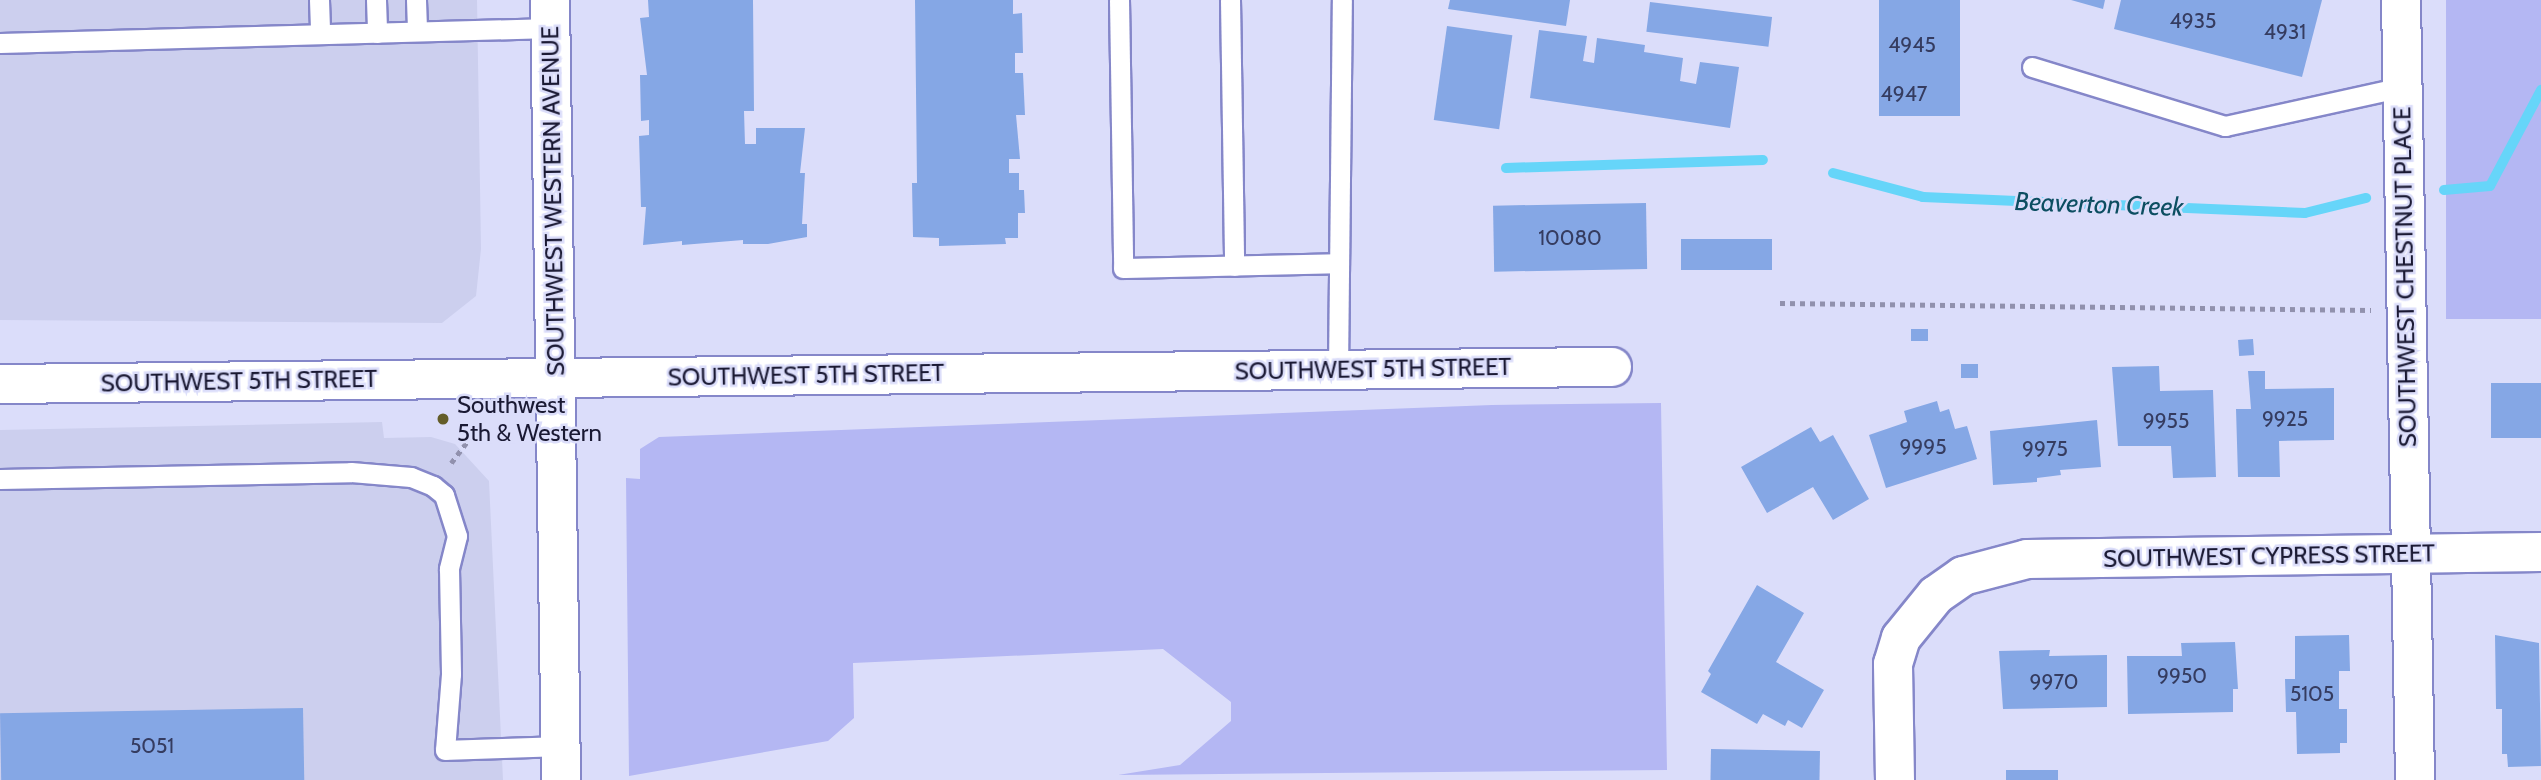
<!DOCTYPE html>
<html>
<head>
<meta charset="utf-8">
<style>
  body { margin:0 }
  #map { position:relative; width:2541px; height:780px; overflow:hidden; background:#dbddfa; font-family:Cabin,sans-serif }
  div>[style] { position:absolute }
  .built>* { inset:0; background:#cccfee }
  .green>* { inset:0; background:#b4b7f3; transform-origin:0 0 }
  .stream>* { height:10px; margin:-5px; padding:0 5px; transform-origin:5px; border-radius:5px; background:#66d5f9 }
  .building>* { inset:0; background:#85a7e5; transform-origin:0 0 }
  .path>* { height:4.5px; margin-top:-2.25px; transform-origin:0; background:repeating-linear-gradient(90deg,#9191ad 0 5px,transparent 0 10px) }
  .roads { filter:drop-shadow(2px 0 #8587c9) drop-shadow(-2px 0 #8587c9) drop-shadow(0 2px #8587c9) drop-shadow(0 -2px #8587c9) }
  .service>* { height:19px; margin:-9.5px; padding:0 9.5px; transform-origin:9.5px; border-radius:9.5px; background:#fff }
  .minor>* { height:38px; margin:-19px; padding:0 19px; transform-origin:19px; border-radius:19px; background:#fff }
  .tertiary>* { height:38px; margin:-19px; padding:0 19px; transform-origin:19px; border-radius:19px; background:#fff }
  .secondary>* { height:38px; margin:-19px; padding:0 19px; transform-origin:19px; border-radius:19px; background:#fff }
  .dots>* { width:19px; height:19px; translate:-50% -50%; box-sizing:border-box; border:4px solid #dbddfa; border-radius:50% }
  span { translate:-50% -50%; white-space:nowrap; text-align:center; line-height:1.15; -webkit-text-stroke:5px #dbddfa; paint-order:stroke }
  .number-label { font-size:21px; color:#353c60 }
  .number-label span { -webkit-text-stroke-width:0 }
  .street-label { font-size:24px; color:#1a1933 }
  .poi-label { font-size:24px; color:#1a1933 }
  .left { translate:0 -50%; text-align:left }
  .water-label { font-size:26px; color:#0c4e61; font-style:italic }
</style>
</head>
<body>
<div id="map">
  <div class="built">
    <i style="clip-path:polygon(0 0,477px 0,481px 249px,476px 296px,442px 323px,0 320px)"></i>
    <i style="clip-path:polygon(382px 422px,384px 438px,431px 437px,455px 444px,489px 481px,503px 780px,0 780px,0 430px)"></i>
  </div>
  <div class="green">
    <i style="left:2446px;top:0;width:95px;height:319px"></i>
    <i style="clip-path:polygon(1661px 403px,1667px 770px,1118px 775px,1180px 765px,1231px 721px,1231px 702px,1163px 649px,853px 663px,854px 718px,828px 741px,629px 776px,626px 478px,640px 479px,640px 449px,659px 437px,1492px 405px)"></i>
  </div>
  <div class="stream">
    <i style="left:1506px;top:168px;width:257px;rotate:-1.8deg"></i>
    <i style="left:1833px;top:173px;width:93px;rotate:14.9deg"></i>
    <i style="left:1923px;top:197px;width:382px;rotate:2.4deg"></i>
    <i style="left:2305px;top:213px;width:63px;rotate:-13.8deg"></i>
    <i style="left:2444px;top:190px;width:46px;rotate:-5deg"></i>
    <i style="left:2490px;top:186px;width:109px;rotate:-62deg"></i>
  </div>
  <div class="building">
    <i style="clip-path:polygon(648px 0,753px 0,754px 111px,744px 111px,745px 144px,756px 144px,756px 128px,805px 128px,800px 173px,805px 173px,802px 224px,807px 224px,807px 237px,768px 244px,743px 244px,743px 240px,682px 245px,682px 241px,643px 245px,646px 207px,641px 207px,639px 136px,649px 135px,649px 120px,641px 121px,640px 75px,647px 75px,640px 18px,649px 17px)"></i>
    <i style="clip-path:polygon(915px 0,1013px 0,1013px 14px,1022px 13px,1023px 53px,1015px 53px,1015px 73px,1023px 73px,1025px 115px,1016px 115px,1020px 159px,1009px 159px,1009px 173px,1019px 173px,1019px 190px,1024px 190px,1025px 213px,1018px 213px,1018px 238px,1005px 238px,1006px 244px,939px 246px,939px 238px,913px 237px,912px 183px,917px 183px)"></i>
    <i style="clip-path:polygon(1450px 0,1570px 0,1566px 26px,1448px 9px)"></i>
    <i style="left:1879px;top:0;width:81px;height:116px"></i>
    <i style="clip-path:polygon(2071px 0,2105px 0,2103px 9px)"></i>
    <i style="clip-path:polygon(2121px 0,2322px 0,2302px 77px,2114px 29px)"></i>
    <i style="left:1650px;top:2px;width:123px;height:30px;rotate:7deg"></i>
    <i style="left:1447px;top:26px;width:66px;height:95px;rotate:8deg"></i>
    <i style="clip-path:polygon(1539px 30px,1587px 36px,1583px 61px,1594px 63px,1597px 38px,1645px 45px,1644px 52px,1683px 58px,1680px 81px,1696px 84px,1700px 62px,1739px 67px,1730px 128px,1530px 98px)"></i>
    <i style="left:1646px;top:203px;width:66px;height:153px;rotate:89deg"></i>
    <i style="left:1681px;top:239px;width:91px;height:31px"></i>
    <i style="left:1911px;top:329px;width:17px;height:12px"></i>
    <i style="left:2253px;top:339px;width:16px;height:15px;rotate:86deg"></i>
    <i style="left:1961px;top:364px;width:17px;height:14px"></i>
    <i style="clip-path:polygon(2159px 366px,2160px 391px,2213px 390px,2216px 477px,2173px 478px,2171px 446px,2118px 446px,2112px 367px)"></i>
    <i style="clip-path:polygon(2248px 371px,2265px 371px,2265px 389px,2334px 388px,2334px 440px,2279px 441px,2280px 477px,2238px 477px,2236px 409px,2251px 409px)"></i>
    <i style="left:2541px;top:383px;width:55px;height:50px;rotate:90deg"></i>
    <i style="clip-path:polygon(1937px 401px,1940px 412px,1949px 409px,1955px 429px,1967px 426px,1977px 459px,1886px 488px,1869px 435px,1907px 422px,1904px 411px)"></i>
    <i style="clip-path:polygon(2097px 420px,2101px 467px,2060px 470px,2061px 475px,2037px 478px,2037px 482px,1993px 485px,1990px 431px)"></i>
    <i style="clip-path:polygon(1811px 427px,1820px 442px,1833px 435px,1869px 499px,1833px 520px,1813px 487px,1767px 513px,1741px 467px)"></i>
    <i style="clip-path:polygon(1757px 585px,1804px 613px,1776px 662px,1824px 690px,1802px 728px,1788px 720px,1785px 726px,1763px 714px,1757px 724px,1701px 692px,1711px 674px,1708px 671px)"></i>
    <i style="clip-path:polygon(2349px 635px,2350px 671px,2339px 671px,2339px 709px,2347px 709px,2347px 743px,2340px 743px,2340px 753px,2297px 754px,2296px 712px,2286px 712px,2285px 679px,2295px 679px,2295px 636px)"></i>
    <i style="clip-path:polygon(2495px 635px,2539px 643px,2541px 766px,2508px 767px,2507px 754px,2502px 754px,2502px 709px,2496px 709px)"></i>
    <i style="clip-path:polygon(2235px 642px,2238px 689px,2233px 689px,2233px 712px,2128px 714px,2127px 656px,2182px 656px,2181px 643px)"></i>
    <i style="clip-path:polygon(2050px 650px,2049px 656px,2107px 655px,2107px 707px,2003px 709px,1999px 651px)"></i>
    <i style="left:303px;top:708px;width:72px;height:303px;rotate:89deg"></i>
    <i style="left:1711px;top:749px;width:109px;height:31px;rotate:1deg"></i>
    <i style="left:2058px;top:770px;width:10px;height:52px;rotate:90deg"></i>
  </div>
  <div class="path">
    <i style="left:1780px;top:303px;width:591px;rotate:0.68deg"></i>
    <i style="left:451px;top:463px;width:35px;rotate:-53deg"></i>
  </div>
  <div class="roads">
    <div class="service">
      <i style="left:319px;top:0;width:34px;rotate:88deg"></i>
      <i style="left:376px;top:0;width:33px;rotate:88deg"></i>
      <i style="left:416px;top:0;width:31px;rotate:88deg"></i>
      <i style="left:1119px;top:0;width:268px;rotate:89.1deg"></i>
      <i style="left:1123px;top:268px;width:215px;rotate:-1.3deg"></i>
      <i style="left:1230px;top:0;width:266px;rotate:89.1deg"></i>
      <i style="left:0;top:43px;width:551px;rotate:-1.56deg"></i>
      <i style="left:2032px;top:67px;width:202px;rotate:17deg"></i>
      <i style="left:2225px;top:126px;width:181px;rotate:-12.4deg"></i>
      <i style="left:1338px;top:370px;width:370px;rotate:-89.4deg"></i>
      <i style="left:0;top:479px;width:351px;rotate:-1.1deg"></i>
      <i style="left:351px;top:472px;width:60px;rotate:4.8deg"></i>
      <i style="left:411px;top:477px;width:24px;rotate:22deg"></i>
      <i style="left:433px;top:486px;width:14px;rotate:39deg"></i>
      <i style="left:444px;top:495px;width:43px;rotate:72.4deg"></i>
      <i style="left:457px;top:536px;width:34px;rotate:104deg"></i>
      <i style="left:449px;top:569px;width:105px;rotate:88.9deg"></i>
      <i style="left:451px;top:674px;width:76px;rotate:94.5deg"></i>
      <i style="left:445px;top:750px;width:115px;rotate:-2deg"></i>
    </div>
    <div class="minor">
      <i style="left:2401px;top:0;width:780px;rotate:88.97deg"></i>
      <i style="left:555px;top:378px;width:1057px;rotate:-0.6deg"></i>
      <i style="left:1895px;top:780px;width:116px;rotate:-91deg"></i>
      <i style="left:1893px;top:664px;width:27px;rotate:-73deg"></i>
      <i style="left:1901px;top:638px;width:55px;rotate:-50.9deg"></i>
      <i style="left:1936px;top:595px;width:33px;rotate:-35deg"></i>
      <i style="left:1963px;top:576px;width:66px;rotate:-14.9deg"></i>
      <i style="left:2027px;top:559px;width:514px;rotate:-0.78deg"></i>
    </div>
    <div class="tertiary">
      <i style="left:0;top:384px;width:555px;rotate:-0.62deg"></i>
    </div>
    <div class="secondary">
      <i style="left:550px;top:0;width:780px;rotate:89.19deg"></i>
    </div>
  </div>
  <div class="dots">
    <i style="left:443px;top:419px;background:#645d29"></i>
  </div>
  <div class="number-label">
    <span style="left:2193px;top:21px">4935</span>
    <span style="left:2285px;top:32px">4931</span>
    <span style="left:1912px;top:45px">4945</span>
    <span style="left:1904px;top:94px">4947</span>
    <span style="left:1570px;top:238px">10080</span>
    <span style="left:2285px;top:419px">9925</span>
    <span style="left:2166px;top:421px">9955</span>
    <span style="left:1923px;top:447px">9995</span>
    <span style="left:2045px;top:449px">9975</span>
    <span style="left:2182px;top:676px">9950</span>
    <span style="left:2054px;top:682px">9970</span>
    <span style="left:2312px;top:694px">5105</span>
    <span style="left:152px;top:746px">5051</span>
  </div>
  <div class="street-label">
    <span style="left:553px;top:201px;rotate:-91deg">SOUTHWEST WESTERN AVENUE</span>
    <span style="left:2405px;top:277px;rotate:-91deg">SOUTHWEST CHESTNUT PLACE</span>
    <span style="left:1373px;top:369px;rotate:-1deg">SOUTHWEST 5TH STREET</span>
    <span style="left:806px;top:375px;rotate:-1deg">SOUTHWEST 5TH STREET</span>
    <span style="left:239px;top:381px;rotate:-1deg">SOUTHWEST 5TH STREET</span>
    <span style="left:2269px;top:556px;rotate:-1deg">SOUTHWEST CYPRESS STREET</span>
  </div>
  <div class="poi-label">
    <span class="left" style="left:457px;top:419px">Southwest<br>5th &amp; Western</span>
  </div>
  <div class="water-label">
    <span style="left:2099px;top:205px;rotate:2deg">Beaverton Creek</span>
  </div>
</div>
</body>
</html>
